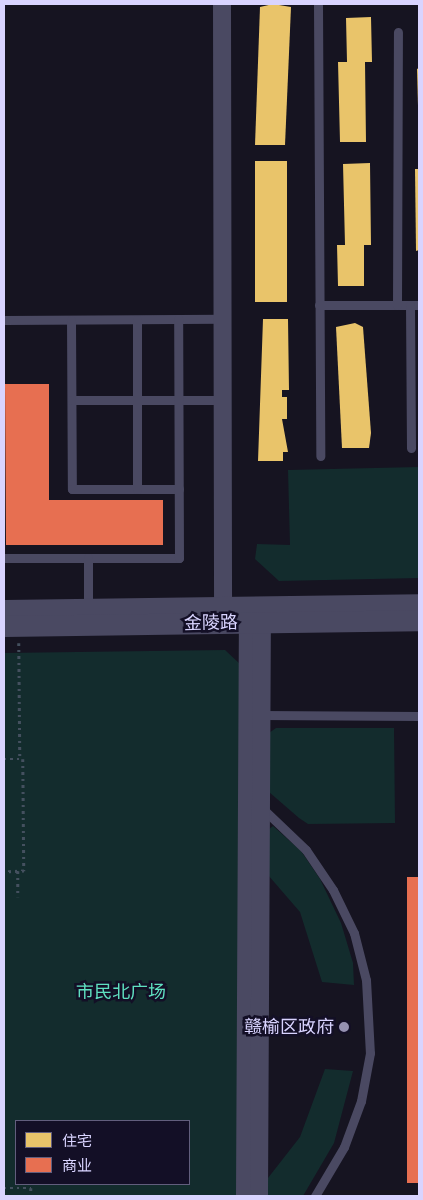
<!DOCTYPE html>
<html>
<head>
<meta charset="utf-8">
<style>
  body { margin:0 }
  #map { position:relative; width:423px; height:1200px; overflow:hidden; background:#161421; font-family:Arial,"Noto Sans SC",sans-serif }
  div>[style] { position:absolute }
  .green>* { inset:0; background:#132c2d }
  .homes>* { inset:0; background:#e9c46a; transform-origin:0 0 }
  .shops>* { inset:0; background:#e76f51; transform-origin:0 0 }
  .path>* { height:2.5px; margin-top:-1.25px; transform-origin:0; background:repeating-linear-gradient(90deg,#44505f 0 2.5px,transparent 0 6.5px) }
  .service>* { height:9px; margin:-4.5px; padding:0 4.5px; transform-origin:4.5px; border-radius:4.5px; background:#4a4962 }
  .minor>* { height:18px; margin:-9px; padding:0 9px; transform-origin:9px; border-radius:9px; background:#4a4962 }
  .tertiary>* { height:21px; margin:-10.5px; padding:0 10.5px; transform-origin:10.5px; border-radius:10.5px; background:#4a4962 }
  .dots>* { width:14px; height:14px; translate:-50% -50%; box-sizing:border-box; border:2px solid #130f26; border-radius:50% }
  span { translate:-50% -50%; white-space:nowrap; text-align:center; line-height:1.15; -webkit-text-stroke:5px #130f26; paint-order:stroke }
  .street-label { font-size:18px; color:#d9d4ff }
  .park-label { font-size:18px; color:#5fe0c0 }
  .poi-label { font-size:18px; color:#d9d4ff }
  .right { translate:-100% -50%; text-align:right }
  .frame { position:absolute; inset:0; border:5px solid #d9d4ff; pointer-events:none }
  .legend { position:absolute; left:15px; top:1120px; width:175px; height:65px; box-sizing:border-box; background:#130f26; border:1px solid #625e7d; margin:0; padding:6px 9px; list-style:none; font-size:15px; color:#d9d4ff }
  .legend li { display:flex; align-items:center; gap:10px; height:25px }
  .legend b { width:25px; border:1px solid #625e7d }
</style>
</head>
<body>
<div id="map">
  <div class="green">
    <i style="clip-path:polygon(419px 467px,419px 578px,279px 581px,255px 559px,257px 544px,290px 545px,288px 470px)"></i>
    <i style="clip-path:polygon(evenodd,225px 650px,240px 664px,239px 1196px,4px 1196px,4px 653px,225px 650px,16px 1121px,189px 1121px,189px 1184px,16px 1184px,16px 1121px)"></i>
    <i style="clip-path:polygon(276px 728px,394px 728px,395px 823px,308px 824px,299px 818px,269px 792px,269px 733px)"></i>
    <i style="clip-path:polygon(273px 826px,301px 851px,320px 879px,341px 923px,353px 963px,354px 985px,322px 982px,300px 912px,268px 875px,269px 829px)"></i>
    <i style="clip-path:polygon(325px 1069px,353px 1071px,334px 1143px,303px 1196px,268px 1196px,268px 1178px,300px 1137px)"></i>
  </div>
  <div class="homes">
    <i style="clip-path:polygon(273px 4px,291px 7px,285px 145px,255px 145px,260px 7px)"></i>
    <i style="clip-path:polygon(371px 17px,372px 62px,365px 62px,366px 142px,340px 142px,338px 62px,347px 62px,346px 18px)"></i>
    <i style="clip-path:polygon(419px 68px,419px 106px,418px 106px,417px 69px)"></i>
    <i style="left:255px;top:161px;width:32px;height:141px"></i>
    <i style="clip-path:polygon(370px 163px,371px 245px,364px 245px,364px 286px,338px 286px,337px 245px,345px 245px,343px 164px)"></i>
    <i style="clip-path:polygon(415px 169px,419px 169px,419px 250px,416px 251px)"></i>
    <i style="clip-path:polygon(263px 319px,288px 319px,289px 390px,282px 390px,282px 397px,287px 397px,287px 419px,282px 419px,288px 452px,283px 452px,283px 461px,258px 461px)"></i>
    <i style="clip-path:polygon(355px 323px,363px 327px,371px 433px,369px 448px,342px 448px,336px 327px)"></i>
  </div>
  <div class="shops">
    <i style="clip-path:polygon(5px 384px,49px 384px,49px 500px,163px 500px,163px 545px,6px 545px)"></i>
    <i style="left:407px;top:877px;width:12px;height:306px"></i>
  </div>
  <div class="path">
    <i style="left:19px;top:643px;width:116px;rotate:89.5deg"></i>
    <i style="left:4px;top:759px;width:19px"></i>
    <i style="left:23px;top:759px;width:112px;rotate:89.5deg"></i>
    <i style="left:24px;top:871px;width:20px;rotate:177deg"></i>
    <i style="left:18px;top:871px;width:26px;rotate:90deg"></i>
    <i style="left:4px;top:1188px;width:27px"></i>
    <i style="left:31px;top:1188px;width:8px;rotate:90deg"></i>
  </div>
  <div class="service">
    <i style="left:318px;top:5px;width:451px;rotate:89.7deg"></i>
    <i style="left:319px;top:305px;width:100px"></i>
    <i style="left:397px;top:305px;width:273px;rotate:-89.8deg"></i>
    <i style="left:410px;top:305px;width:143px;rotate:89.6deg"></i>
    <i style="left:4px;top:320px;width:218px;rotate:-0.3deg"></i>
    <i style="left:71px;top:320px;width:169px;rotate:89.7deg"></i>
    <i style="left:72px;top:489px;width:107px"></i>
    <i style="left:137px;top:320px;width:169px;rotate:90deg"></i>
    <i style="left:72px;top:400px;width:151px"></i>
    <i style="left:4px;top:558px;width:175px"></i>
    <i style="left:179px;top:558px;width:239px;rotate:-90.2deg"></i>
    <i style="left:88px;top:558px;width:51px;rotate:90deg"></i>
    <i style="left:261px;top:715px;width:158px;rotate:0.4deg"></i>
    <i style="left:261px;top:807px;width:62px;rotate:43.7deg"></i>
    <i style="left:306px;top:850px;width:48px;rotate:56deg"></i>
    <i style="left:333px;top:890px;width:48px;rotate:64deg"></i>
    <i style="left:354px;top:933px;width:49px;rotate:75.7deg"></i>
    <i style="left:366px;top:980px;width:73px;rotate:86.9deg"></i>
    <i style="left:370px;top:1053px;width:49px;rotate:100.6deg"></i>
    <i style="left:361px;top:1101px;width:49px;rotate:110.3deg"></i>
    <i style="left:344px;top:1147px;width:57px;rotate:120.6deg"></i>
  </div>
  <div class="minor">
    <i style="left:222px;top:4px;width:603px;rotate:89.9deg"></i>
    <i style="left:245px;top:1196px;width:586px;rotate:-89.71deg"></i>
    <i style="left:259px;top:1196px;width:587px;rotate:-89.71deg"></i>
  </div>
  <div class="tertiary">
    <i style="left:4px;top:610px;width:415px;rotate:-0.8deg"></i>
    <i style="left:4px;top:626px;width:415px;rotate:-0.8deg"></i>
  </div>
  <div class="dots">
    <i style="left:344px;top:1027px;background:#9591b1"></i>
  </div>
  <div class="street-label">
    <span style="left:211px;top:623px;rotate:-1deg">金陵路</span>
  </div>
  <div class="park-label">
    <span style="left:121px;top:992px">市民北广场</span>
  </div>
  <div class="poi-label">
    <span class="right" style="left:334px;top:1027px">赣榆区政府</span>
  </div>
  <div class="frame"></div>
  <ul class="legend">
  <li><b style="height:14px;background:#e9c46a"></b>住宅</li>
  <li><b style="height:14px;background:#e76f51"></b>商业</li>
  </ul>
</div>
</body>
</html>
